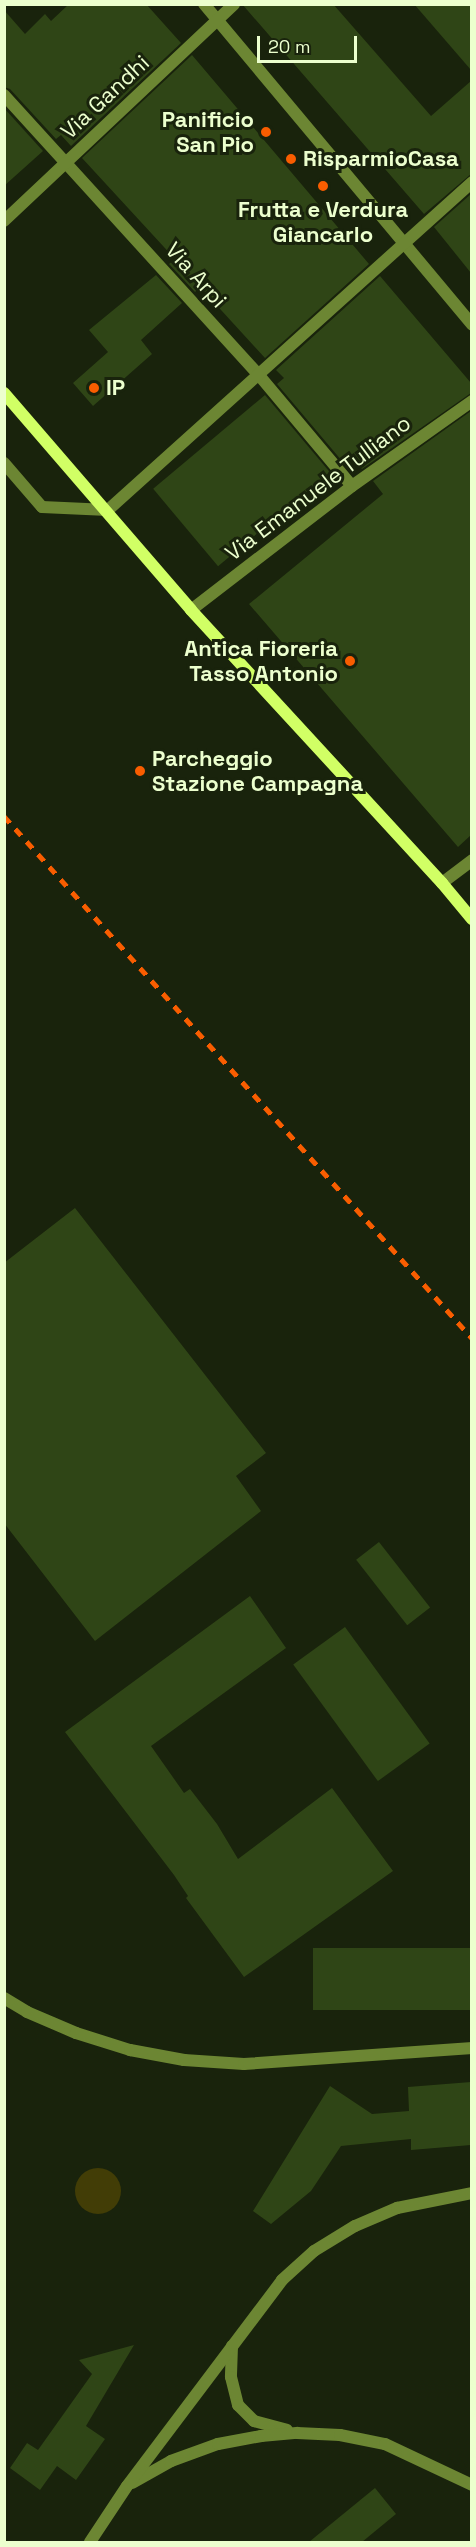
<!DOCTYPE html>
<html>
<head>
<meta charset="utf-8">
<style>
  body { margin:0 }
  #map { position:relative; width:476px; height:2547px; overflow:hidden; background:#19230c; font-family:"Space Grotesk",sans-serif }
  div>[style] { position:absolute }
  .water>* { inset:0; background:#423d06 }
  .round { border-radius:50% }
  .building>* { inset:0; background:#2f4516; transform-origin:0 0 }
  .service>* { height:12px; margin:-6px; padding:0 6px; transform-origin:6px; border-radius:6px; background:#6c8633 }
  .minor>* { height:12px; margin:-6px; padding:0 6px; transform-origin:6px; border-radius:6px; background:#6c8633 }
  .tertiary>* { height:12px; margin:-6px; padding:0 6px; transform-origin:6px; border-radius:6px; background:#6c8633 }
  .secondary>* { height:12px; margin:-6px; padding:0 6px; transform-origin:6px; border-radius:6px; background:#d1ff65 }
  .rail>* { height:4.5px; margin-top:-2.25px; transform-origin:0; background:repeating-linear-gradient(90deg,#f95d00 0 9px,transparent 0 17px) }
  .dots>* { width:16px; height:16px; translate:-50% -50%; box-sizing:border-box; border:3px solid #19230c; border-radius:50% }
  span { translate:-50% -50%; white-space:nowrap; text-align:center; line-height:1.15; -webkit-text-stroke:6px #19230c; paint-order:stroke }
  .street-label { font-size:22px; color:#ecffce }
  .poi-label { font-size:22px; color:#ecffce; font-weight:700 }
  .right { translate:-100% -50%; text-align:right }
  .left { translate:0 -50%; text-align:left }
  .frame { position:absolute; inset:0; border:6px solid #ecffce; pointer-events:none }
  .scale { position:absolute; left:257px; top:36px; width:100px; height:27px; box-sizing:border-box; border:3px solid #ecffce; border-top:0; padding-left:8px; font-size:18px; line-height:21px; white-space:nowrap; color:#ecffce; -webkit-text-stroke:4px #19230c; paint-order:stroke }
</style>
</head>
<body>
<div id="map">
  <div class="water">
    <i class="round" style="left:75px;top:2168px;width:46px;height:46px"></i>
  </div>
  <div class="building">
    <i style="clip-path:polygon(69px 4px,146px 4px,181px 43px,71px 146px,61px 135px,56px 139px,10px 89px,4px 87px,4px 10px,25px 34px,45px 14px,51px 21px)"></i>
    <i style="clip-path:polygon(242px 4px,333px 4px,431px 116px,471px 81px,471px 174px,424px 214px)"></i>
    <i style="clip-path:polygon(414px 4px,471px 4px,471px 70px)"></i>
    <i style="clip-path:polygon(192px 55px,369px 264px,265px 358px,200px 287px,195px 292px,169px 264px,175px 259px,82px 158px)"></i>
    <i style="clip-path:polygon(4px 108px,43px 151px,4px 186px)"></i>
    <i style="clip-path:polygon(471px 194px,471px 273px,434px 227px)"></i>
    <i style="clip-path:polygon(156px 275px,182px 303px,141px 340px,152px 354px,93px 406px,73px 383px,108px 352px,89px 330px)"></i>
    <i style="clip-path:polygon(380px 276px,471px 383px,471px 393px,362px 469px,349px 454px,342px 461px,277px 384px,284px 378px,276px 370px)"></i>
    <i style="left:265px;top:395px;width:101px;height:146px;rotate:50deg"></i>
    <i style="clip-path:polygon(471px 411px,471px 835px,458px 847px,249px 604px,383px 494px,373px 481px)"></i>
    <i style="clip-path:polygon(75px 1208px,266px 1453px,236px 1476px,261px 1511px,95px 1641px,4px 1523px,4px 1263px)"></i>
    <i style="left:379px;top:1542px;width:83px;height:29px;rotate:52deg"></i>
    <i style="clip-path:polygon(250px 1596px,286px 1648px,151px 1746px,184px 1793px,190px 1789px,217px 1824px,238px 1859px,332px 1788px,393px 1871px,244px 1977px,186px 1898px,188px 1896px,174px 1875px,65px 1732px)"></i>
    <i style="left:345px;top:1627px;width:144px;height:64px;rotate:54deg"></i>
    <i style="left:471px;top:1948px;width:62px;height:158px;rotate:90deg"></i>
    <i style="clip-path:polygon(471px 2082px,471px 2145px,411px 2150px,411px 2139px,341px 2146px,311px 2191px,271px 2224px,253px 2211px,330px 2086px,372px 2114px,409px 2111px,408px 2087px)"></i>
    <i style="clip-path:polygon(134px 2345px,86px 2426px,105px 2439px,76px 2480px,57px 2466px,40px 2490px,10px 2468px,27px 2443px,38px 2450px,92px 2374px,79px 2360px)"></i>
    <i style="clip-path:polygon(375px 2488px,396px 2514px,362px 2542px,309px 2542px)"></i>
  </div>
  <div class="service">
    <i style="left:232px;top:2346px;width:31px;rotate:92deg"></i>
    <i style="left:231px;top:2377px;width:29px;rotate:76deg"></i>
    <i style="left:238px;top:2405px;width:23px;rotate:45deg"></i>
    <i style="left:254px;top:2421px;width:34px;rotate:15deg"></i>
    <i style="left:132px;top:2483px;width:45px;rotate:-29.4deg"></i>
    <i style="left:171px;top:2461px;width:50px;rotate:-19.9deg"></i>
    <i style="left:218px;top:2444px;width:44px;rotate:-10.5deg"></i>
    <i style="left:261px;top:2436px;width:36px;rotate:-5deg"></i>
    <i style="left:297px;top:2433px;width:43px;rotate:2.7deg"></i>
    <i style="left:340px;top:2435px;width:46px;rotate:11.3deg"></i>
    <i style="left:385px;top:2444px;width:96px;rotate:25.2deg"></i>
    <i style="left:90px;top:2542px;width:67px;rotate:-56.5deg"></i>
    <i style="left:127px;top:2486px;width:258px;rotate:-53deg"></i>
    <i style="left:282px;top:2280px;width:43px;rotate:-42.2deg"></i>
    <i style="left:314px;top:2251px;width:48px;rotate:-31.4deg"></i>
    <i style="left:355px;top:2226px;width:46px;rotate:-23.2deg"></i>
    <i style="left:397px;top:2208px;width:76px;rotate:-11.3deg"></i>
  </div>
  <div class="minor">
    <i style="left:204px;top:4px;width:418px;rotate:50.1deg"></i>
    <i style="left:4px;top:95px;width:377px;rotate:47.7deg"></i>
    <i style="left:258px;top:374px;width:146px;rotate:50deg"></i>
    <i style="left:4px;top:221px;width:316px;rotate:-43.3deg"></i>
    <i style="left:4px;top:463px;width:58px;rotate:49.2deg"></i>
    <i style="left:42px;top:507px;width:66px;rotate:2.6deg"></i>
    <i style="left:108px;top:510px;width:490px;rotate:-42deg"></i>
    <i style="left:191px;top:610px;width:203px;rotate:-37.6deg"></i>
    <i style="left:352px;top:486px;width:147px;rotate:-35.3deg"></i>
    <i style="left:442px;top:883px;width:38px;rotate:-37deg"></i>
  </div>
  <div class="tertiary">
    <i style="left:4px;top:1998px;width:27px;rotate:31deg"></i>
    <i style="left:27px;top:2012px;width:53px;rotate:23.2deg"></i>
    <i style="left:76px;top:2033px;width:57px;rotate:17.5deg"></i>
    <i style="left:130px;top:2050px;width:55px;rotate:10.5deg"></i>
    <i style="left:184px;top:2060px;width:60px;rotate:3.8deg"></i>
    <i style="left:244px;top:2064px;width:229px;rotate:-4deg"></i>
  </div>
  <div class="secondary">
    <i style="left:4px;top:393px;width:286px;rotate:49.2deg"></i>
    <i style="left:191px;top:610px;width:371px;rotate:47.4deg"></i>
    <i style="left:442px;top:883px;width:47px;rotate:50.2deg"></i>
  </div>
  <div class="rail">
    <i style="left:4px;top:816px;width:701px;rotate:48.12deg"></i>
  </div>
  <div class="dots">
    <i style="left:266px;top:132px;background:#f95d00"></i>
    <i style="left:291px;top:159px;background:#f95d00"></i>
    <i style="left:323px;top:186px;background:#f95d00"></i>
    <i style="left:94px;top:388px;background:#f95d00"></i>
    <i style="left:350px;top:661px;background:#f95d00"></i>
    <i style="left:140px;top:771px;background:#f95d00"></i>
  </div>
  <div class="street-label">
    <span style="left:105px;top:97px;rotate:-43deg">Via Gandhi</span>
    <span style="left:196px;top:275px;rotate:48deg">Via Arpi</span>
    <span style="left:318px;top:488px;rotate:-37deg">Via Emanuele Tulliano</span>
  </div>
  <div class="poi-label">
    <span class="right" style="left:254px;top:132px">Panificio<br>San Pio</span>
    <span class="left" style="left:303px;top:159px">RisparmioCasa</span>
    <span style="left:323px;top:222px">Frutta e Verdura<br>Giancarlo</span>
    <span class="left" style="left:106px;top:388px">IP</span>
    <span class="right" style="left:338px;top:661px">Antica Fioreria<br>Tasso Antonio</span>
    <span class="left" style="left:152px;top:771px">Parcheggio<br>Stazione Campagna</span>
  </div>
  <div class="frame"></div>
  <div class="scale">20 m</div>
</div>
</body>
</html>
